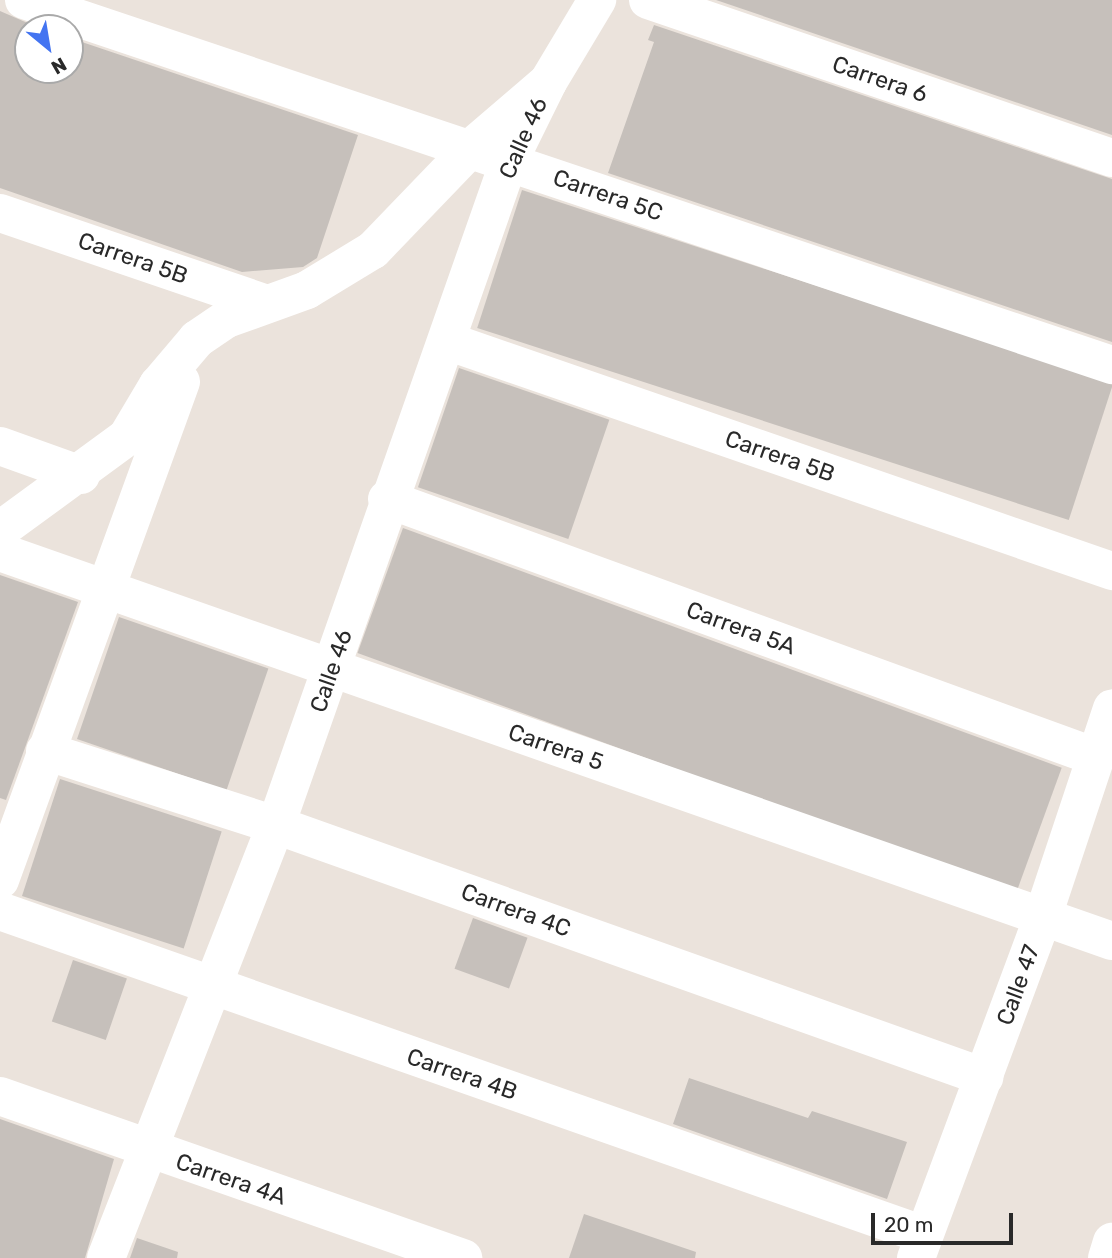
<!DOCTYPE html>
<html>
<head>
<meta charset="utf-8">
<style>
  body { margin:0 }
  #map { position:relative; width:1112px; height:1258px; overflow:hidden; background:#ebe3dc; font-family:Rubik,sans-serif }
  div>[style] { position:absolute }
  .building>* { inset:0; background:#c6c0bb; transform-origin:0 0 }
  .minor>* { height:38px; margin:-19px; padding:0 19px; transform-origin:19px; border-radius:19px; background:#fff }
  span { translate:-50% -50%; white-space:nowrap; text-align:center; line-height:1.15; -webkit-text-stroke:5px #fff; paint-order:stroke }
  .street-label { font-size:23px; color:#292929 }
  .north { position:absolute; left:14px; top:14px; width:70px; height:70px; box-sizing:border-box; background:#fff; border:2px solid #a9a9a9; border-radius:50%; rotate:150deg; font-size:19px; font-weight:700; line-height:28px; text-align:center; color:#292929 }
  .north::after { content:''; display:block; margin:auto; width:24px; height:32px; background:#4374f1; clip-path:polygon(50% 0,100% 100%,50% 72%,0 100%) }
  .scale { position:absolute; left:871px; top:1213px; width:142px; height:32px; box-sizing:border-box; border:4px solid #292929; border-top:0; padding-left:9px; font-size:21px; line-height:24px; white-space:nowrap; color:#292929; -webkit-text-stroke:5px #fff; paint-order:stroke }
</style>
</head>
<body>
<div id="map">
  <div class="building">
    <i style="clip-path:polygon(716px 0,1112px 0,1112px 135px)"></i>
    <i style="clip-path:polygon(0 11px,39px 28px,28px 28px,28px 70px,70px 70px,70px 38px,358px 135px,317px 258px,303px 267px,242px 272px,0 188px)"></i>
    <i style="clip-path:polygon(654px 25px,1112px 179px,1112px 342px,608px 173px,654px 42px,648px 40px)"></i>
    <i style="left:522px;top:190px;width:622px;height:145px;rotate:18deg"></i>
    <i style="left:459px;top:368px;width:159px;height:126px;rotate:19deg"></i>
    <i style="left:403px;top:528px;width:701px;height:133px;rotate:20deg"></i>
    <i style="clip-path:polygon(0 575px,78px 602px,6px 800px,0 798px)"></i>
    <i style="left:119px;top:617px;width:158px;height:129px;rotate:19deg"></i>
    <i style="left:60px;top:779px;width:170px;height:123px;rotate:18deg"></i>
    <i style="left:473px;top:918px;width:58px;height:54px;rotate:20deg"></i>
    <i style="left:73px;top:960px;width:57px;height:65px;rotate:19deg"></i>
    <i style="clip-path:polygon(689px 1078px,808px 1118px,812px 1111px,907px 1142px,887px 1199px,673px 1124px)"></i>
    <i style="clip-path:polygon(0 1119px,114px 1159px,85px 1258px,0 1258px)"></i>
    <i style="clip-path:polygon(584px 1214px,696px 1252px,695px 1258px,569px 1258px)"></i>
    <i style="clip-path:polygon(137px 1238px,178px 1252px,177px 1258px,130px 1258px)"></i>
  </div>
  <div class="minor">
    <i style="left:24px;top:0;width:1148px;rotate:18.55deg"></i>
    <i style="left:648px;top:0;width:490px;rotate:18.8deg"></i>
    <i style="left:0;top:213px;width:282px;rotate:18.8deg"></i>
    <i style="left:447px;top:341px;width:704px;rotate:19.08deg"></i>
    <i style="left:0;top:446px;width:86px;rotate:19.7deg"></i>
    <i style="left:387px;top:499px;width:754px;rotate:20deg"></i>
    <i style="left:0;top:530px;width:157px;rotate:-36.2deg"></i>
    <i style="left:127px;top:437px;width:61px;rotate:-59.2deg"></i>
    <i style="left:158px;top:385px;width:60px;rotate:-49.7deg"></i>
    <i style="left:197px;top:339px;width:36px;rotate:-34deg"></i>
    <i style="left:227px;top:319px;width:85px;rotate:-19.9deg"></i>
    <i style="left:307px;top:290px;width:77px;rotate:-31.2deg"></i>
    <i style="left:373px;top:250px;width:141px;rotate:-46.1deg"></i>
    <i style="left:471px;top:148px;width:101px;rotate:-40.6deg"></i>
    <i style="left:548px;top:82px;width:96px;rotate:-59.1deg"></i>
    <i style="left:0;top:552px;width:1178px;rotate:19.28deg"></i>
    <i style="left:45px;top:751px;width:243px;rotate:17.8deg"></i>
    <i style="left:276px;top:825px;width:752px;rotate:19.59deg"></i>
    <i style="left:0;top:880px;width:530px;rotate:-70.03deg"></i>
    <i style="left:0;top:911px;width:979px;rotate:19.32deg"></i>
    <i style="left:0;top:1096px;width:491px;rotate:19.3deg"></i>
    <i style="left:106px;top:1258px;width:465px;rotate:-68.6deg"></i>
    <i style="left:276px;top:825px;width:704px;rotate:-70.66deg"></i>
    <i style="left:509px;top:161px;width:88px;rotate:-63.7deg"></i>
    <i style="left:916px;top:1258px;width:362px;rotate:-69.6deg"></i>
    <i style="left:1042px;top:919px;width:222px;rotate:-71.6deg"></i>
    <i style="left:1107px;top:1258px;width:17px;rotate:-73deg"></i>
  </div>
  <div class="street-label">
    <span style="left:880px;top:79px;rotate:19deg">Carrera 6</span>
    <span style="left:523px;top:138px;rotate:-66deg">Calle 46</span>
    <span style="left:608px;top:195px;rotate:19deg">Carrera 5C</span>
    <span style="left:133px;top:258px;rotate:19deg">Carrera 5B</span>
    <span style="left:780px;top:456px;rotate:19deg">Carrera 5B</span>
    <span style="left:741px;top:628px;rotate:20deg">Carrera 5A</span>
    <span style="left:331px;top:671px;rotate:-71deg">Calle 46</span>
    <span style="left:556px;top:747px;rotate:19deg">Carrera 5</span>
    <span style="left:516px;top:910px;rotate:20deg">Carrera 4C</span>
    <span style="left:1018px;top:985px;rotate:-70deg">Calle 47</span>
    <span style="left:462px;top:1074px;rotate:19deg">Carrera 4B</span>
    <span style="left:231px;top:1179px;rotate:19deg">Carrera 4A</span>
  </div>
  <div class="north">N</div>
  <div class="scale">20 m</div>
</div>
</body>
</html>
